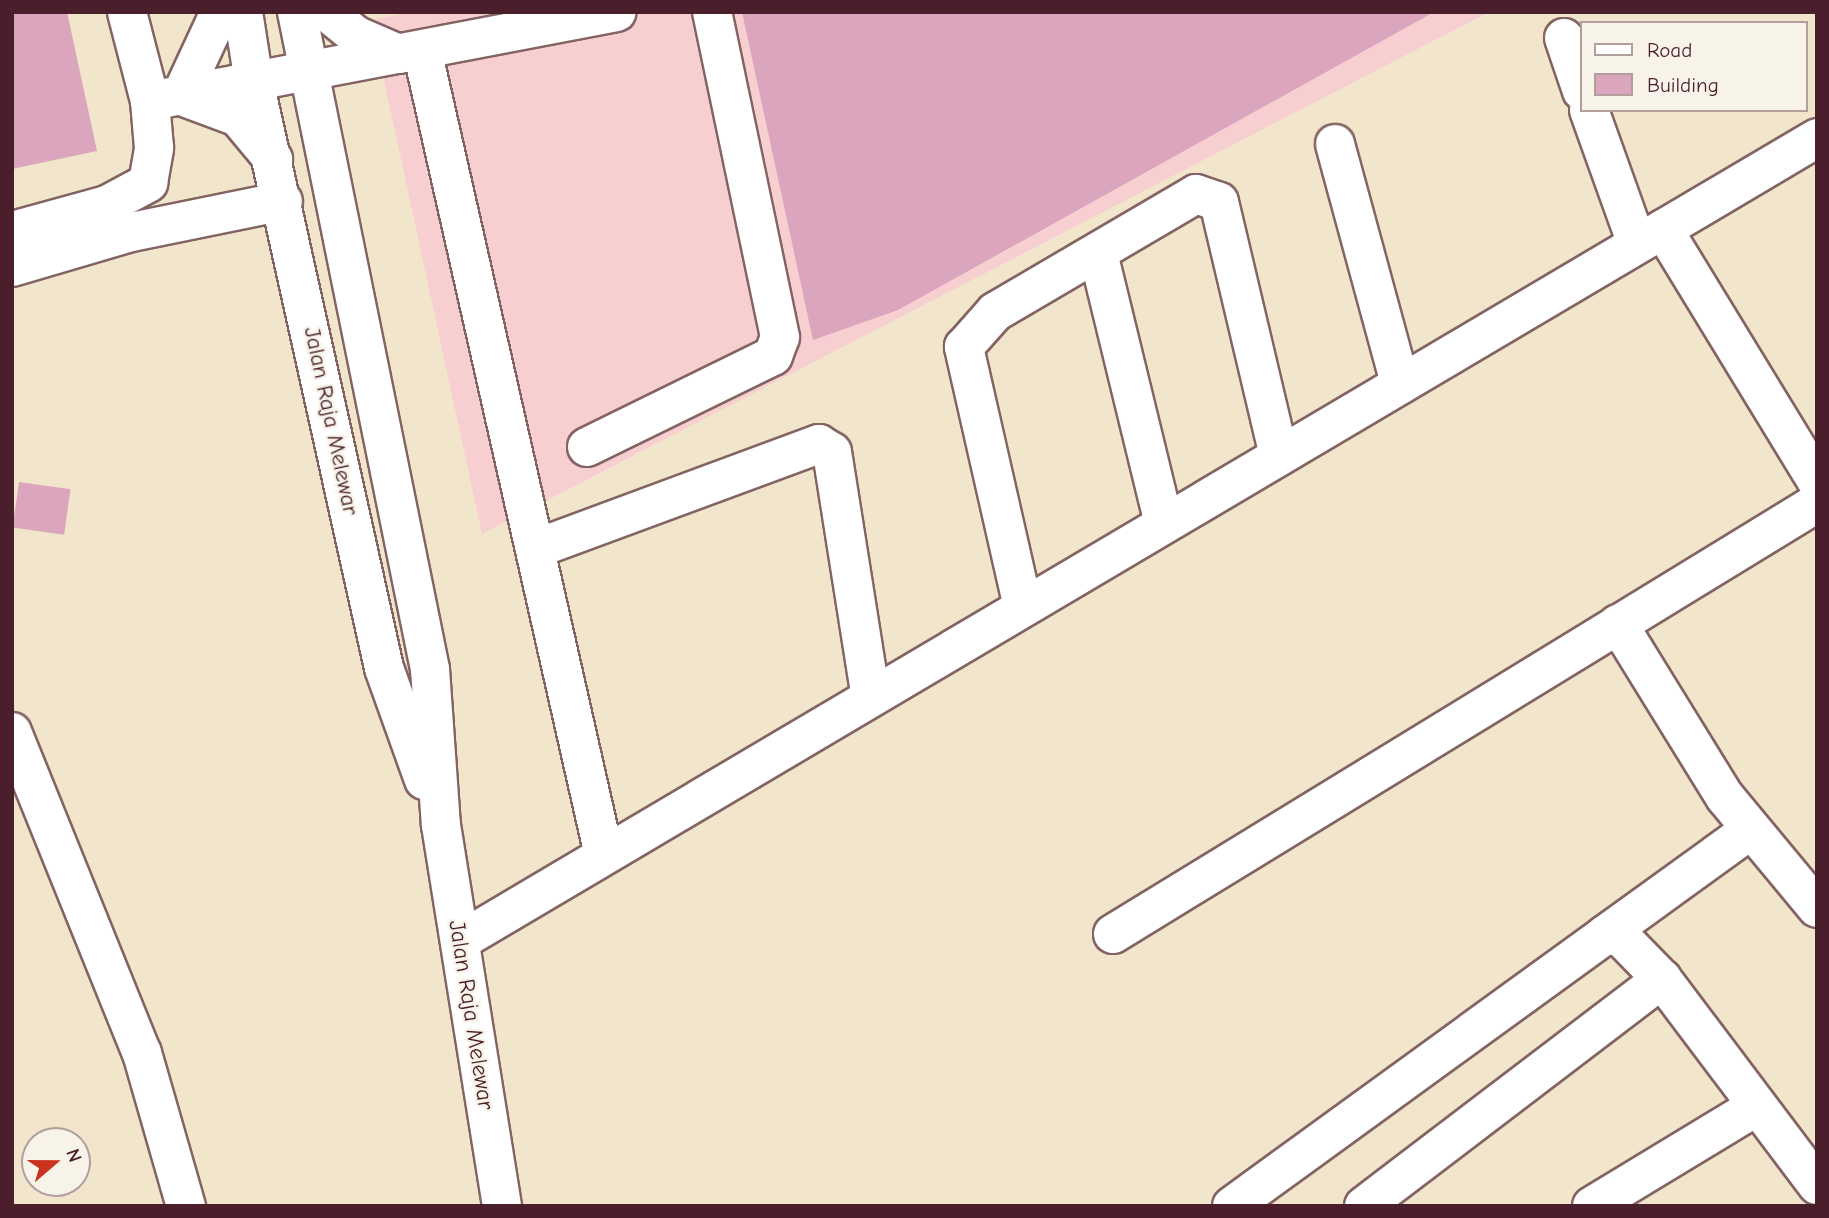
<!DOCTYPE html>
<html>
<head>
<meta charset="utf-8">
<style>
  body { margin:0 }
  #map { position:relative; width:1829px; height:1218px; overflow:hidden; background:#f1e5cb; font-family:"Comic Neue",sans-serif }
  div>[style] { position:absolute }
  .built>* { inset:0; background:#f7cfd1 }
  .building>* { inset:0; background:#dba5bd; transform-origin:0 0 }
  .roads { filter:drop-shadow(2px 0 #846463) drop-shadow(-2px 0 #846463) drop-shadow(0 2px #846463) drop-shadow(0 -2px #846463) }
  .minor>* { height:38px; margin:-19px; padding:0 19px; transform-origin:19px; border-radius:19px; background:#fff }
  .highway>* { height:38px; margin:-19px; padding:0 19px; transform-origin:19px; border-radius:19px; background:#fff }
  span { translate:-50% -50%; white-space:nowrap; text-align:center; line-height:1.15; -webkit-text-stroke:5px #f7f3e8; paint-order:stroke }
  .street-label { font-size:23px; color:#4a1f2b }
  .frame { position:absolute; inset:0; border:14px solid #4a1f2b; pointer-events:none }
  .legend { position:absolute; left:1580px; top:21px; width:228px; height:91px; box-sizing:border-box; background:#f7f3e8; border:2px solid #b29e9c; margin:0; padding:9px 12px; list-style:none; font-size:21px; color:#4a1f2b }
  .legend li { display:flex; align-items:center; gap:14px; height:35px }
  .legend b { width:35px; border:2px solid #b29e9c }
  .north { position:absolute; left:21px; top:1127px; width:70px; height:70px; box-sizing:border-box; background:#f7f3e8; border:2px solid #b29e9c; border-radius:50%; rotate:70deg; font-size:19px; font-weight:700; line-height:28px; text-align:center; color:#4a1f2b }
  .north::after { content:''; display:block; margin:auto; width:24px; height:32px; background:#c8321e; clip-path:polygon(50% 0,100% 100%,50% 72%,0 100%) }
</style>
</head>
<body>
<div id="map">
  <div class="built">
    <i style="clip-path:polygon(411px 12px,1489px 12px,482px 534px,371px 20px)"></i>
  </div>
  <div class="building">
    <i style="clip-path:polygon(12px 12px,67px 12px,97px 151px,12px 169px)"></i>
    <i style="clip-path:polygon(742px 12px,1434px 12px,898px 310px,813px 340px)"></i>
    <i style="left:19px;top:482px;width:52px;height:46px;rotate:8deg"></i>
  </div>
  <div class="roads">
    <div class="minor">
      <i style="left:327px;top:12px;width:38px;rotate:39deg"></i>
      <i style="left:357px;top:36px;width:46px;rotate:23.2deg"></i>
      <i style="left:1564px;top:38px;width:56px;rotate:71.2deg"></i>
      <i style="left:422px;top:50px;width:825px;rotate:77.26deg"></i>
      <i style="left:181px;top:96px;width:93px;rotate:-65.1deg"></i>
      <i style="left:184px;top:97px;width:58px;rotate:20.3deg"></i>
      <i style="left:238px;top:117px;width:55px;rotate:50.2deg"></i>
      <i style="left:150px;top:101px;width:475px;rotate:-10.8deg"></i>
      <i style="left:1589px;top:110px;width:142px;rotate:70.3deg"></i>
      <i style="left:1335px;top:144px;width:249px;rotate:74.8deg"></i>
      <i style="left:1663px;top:229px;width:295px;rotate:58.6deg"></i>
      <i style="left:12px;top:231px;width:98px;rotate:-15.3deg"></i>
      <i style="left:107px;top:205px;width:47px;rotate:-28.2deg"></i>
      <i style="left:148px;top:183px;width:36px;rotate:-80deg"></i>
      <i style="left:154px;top:148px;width:47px;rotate:-94.9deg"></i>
      <i style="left:150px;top:101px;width:92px;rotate:-104.5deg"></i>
      <i style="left:1098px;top:253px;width:278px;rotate:76.3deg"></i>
      <i style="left:12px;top:267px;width:124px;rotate:-16.4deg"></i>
      <i style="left:131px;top:232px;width:155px;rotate:-11.5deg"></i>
      <i style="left:587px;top:447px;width:207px;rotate:-26.1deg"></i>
      <i style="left:773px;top:356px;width:20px;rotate:-70deg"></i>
      <i style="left:780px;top:337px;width:332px;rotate:-101.8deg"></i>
      <i style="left:535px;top:549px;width:303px;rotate:-20.3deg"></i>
      <i style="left:819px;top:444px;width:15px;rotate:32deg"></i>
      <i style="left:832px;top:452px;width:248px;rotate:81deg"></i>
      <i style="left:1023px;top:607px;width:267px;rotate:-102.8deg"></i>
      <i style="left:964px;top:347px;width:47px;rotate:-48.5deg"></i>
      <i style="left:995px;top:312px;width:233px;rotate:-30.4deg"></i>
      <i style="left:1196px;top:194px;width:24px;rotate:19deg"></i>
      <i style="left:1219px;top:202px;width:261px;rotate:76.7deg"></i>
      <i style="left:1618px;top:624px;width:203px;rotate:58.3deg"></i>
      <i style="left:1725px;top:797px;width:144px;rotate:50.3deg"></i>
      <i style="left:12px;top:732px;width:346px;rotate:68deg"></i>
      <i style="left:142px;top:1053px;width:159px;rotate:74deg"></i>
      <i style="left:1113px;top:934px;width:825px;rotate:-31.48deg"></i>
      <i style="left:1605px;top:935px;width:179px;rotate:-35.9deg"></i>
      <i style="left:460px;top:941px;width:1577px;rotate:-30.61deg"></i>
      <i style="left:1232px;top:1206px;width:461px;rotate:-36deg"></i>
      <i style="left:1605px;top:935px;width:16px;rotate:7deg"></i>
      <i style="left:1621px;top:937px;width:59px;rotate:45.7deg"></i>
      <i style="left:1662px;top:979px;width:258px;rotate:53deg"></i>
      <i style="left:1364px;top:1206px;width:375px;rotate:-37.3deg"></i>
      <i style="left:1592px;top:1206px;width:193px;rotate:-31.2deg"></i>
    </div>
    <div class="highway">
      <i style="left:243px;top:12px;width:71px;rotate:81.1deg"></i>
      <i style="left:254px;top:82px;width:600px;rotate:77.49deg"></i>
      <i style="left:384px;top:668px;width:119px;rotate:70.3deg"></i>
      <i style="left:297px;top:12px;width:670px;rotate:78.56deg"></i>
      <i style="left:430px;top:669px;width:156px;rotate:86deg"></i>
      <i style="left:441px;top:825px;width:386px;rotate:80.9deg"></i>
    </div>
  </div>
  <div class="street-label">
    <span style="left:331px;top:421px;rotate:78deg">Jalan Raja Melewar</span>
    <span style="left:471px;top:1015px;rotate:81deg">Jalan Raja Melewar</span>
  </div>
  <div class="frame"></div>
  <ul class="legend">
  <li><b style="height:9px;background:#fff"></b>Road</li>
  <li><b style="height:19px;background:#dba5bd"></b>Building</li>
  </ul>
  <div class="north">N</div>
</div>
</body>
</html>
